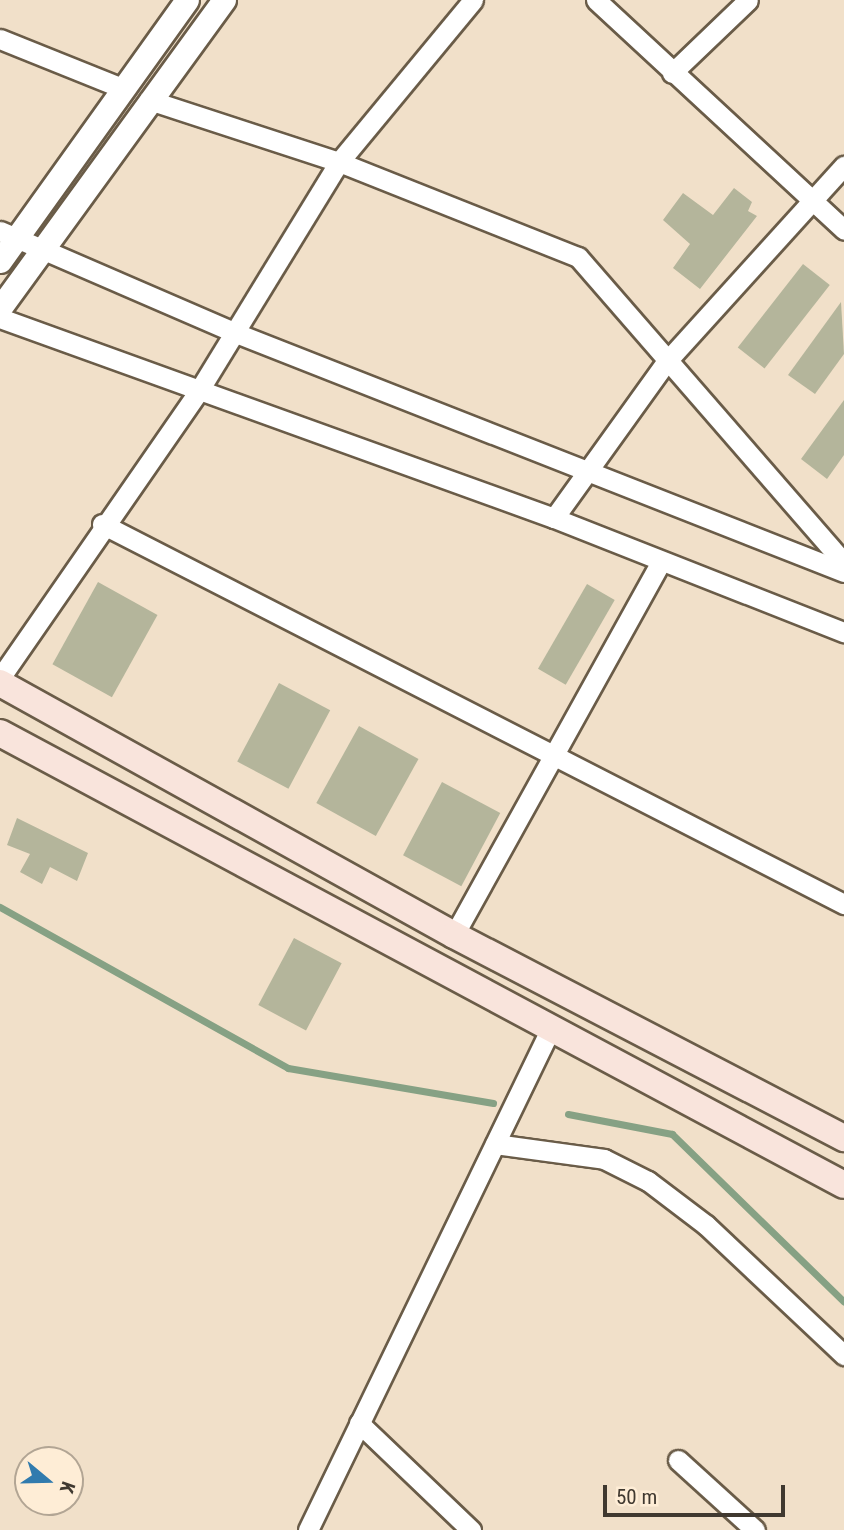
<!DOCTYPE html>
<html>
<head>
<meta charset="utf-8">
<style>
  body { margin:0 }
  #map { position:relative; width:844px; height:1530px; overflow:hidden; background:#f1e0c9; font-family:"Roboto Condensed",sans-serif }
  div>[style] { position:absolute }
  .stream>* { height:7px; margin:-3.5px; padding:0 3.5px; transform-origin:3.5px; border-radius:3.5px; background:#86a184 }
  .building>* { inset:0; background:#b4b59b; transform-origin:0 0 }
  .roads { filter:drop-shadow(2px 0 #6a5c48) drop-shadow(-2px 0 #6a5c48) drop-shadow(0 2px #6a5c48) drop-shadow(0 -2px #6a5c48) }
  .minor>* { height:19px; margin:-9.5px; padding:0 9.5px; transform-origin:9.5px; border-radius:9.5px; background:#fff }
  .tertiary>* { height:23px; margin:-11.5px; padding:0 11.5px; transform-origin:11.5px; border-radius:11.5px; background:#fff }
  .secondary>* { height:26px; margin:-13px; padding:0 13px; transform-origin:13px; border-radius:13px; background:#f9e4dc }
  span { translate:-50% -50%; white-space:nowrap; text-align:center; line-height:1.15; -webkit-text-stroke:5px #feedd6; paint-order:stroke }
  .north { position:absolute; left:14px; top:1446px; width:70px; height:70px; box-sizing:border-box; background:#feedd6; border:2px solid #b2a594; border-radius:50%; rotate:109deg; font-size:19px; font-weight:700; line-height:28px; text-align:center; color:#403930 }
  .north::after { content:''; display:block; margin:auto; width:24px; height:32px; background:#317bae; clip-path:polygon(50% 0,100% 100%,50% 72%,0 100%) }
  .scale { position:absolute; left:603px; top:1485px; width:182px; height:32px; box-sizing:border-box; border:4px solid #403930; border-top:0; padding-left:9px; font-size:21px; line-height:24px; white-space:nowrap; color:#403930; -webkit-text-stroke:5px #feedd6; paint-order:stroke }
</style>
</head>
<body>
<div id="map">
  <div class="stream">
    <i style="left:0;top:907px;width:330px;rotate:29.2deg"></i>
    <i style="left:288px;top:1068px;width:208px;rotate:9.7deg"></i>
    <i style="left:568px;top:1114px;width:106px;rotate:10.9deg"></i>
    <i style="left:672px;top:1134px;width:240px;rotate:44.3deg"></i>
  </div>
  <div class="building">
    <i style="clip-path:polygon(734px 188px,752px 202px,748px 211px,757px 216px,700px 289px,673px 268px,690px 244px,663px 220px,683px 193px,713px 215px)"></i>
    <i style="left:803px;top:264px;width:34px;height:106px;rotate:38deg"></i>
    <i style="clip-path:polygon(841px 302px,844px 354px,815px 394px,788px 375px)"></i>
    <i style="clip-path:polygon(844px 400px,844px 455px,827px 479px,801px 459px)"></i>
    <i style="left:98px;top:582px;width:68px;height:94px;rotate:29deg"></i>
    <i style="left:587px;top:584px;width:32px;height:98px;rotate:30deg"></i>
    <i style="left:279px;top:683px;width:58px;height:89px;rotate:28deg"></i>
    <i style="left:359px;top:726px;width:68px;height:88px;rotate:29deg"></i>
    <i style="left:442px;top:782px;width:66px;height:83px;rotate:28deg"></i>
    <i style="clip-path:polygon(17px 818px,88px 853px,77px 881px,50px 867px,42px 884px,20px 872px,30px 854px,7px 845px)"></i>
    <i style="left:294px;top:938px;width:54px;height:76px;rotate:28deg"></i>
  </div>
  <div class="roads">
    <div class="minor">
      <i style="left:596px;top:0;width:338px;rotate:42.8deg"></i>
      <i style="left:0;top:39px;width:131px;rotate:21.9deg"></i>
      <i style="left:672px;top:73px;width:105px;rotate:-43.8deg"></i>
      <i style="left:149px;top:100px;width:200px;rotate:18.1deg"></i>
      <i style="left:339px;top:162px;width:257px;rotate:21.7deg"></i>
      <i style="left:578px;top:257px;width:405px;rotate:49deg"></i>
      <i style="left:0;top:231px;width:257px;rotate:23.4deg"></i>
      <i style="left:236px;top:333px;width:653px;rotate:21.46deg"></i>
      <i style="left:0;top:318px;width:589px;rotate:19.85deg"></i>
      <i style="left:554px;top:518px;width:312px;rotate:21.5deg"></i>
      <i style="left:554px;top:518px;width:192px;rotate:-54.3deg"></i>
      <i style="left:666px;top:362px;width:265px;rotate:-47.8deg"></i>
      <i style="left:102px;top:524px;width:834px;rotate:27.12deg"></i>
      <i style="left:0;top:678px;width:348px;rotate:-55.3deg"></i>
      <i style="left:198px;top:392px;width:270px;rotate:-58.5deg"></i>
      <i style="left:339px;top:162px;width:210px;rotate:-50.4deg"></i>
      <i style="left:454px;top:935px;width:427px;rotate:-61deg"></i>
      <i style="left:495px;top:1144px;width:110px;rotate:7.8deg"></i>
      <i style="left:604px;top:1159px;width:49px;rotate:26.6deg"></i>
      <i style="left:648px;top:1181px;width:73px;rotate:37.2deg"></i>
      <i style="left:706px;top:1225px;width:190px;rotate:43.3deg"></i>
      <i style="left:359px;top:1423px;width:155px;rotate:43.7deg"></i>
      <i style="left:678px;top:1460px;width:104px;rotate:42.3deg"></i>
      <i style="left:308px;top:1530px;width:555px;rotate:-64.17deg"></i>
    </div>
    <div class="tertiary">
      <i style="left:0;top:261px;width:321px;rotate:-54.4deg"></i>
      <i style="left:0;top:308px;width:381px;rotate:-54deg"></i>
    </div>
    <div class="secondary">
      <i style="left:0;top:683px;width:519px;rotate:29.03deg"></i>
      <i style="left:454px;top:935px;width:440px;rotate:27.5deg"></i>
      <i style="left:0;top:733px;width:957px;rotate:28.17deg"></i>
    </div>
  </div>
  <div class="north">K</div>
  <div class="scale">50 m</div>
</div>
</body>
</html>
